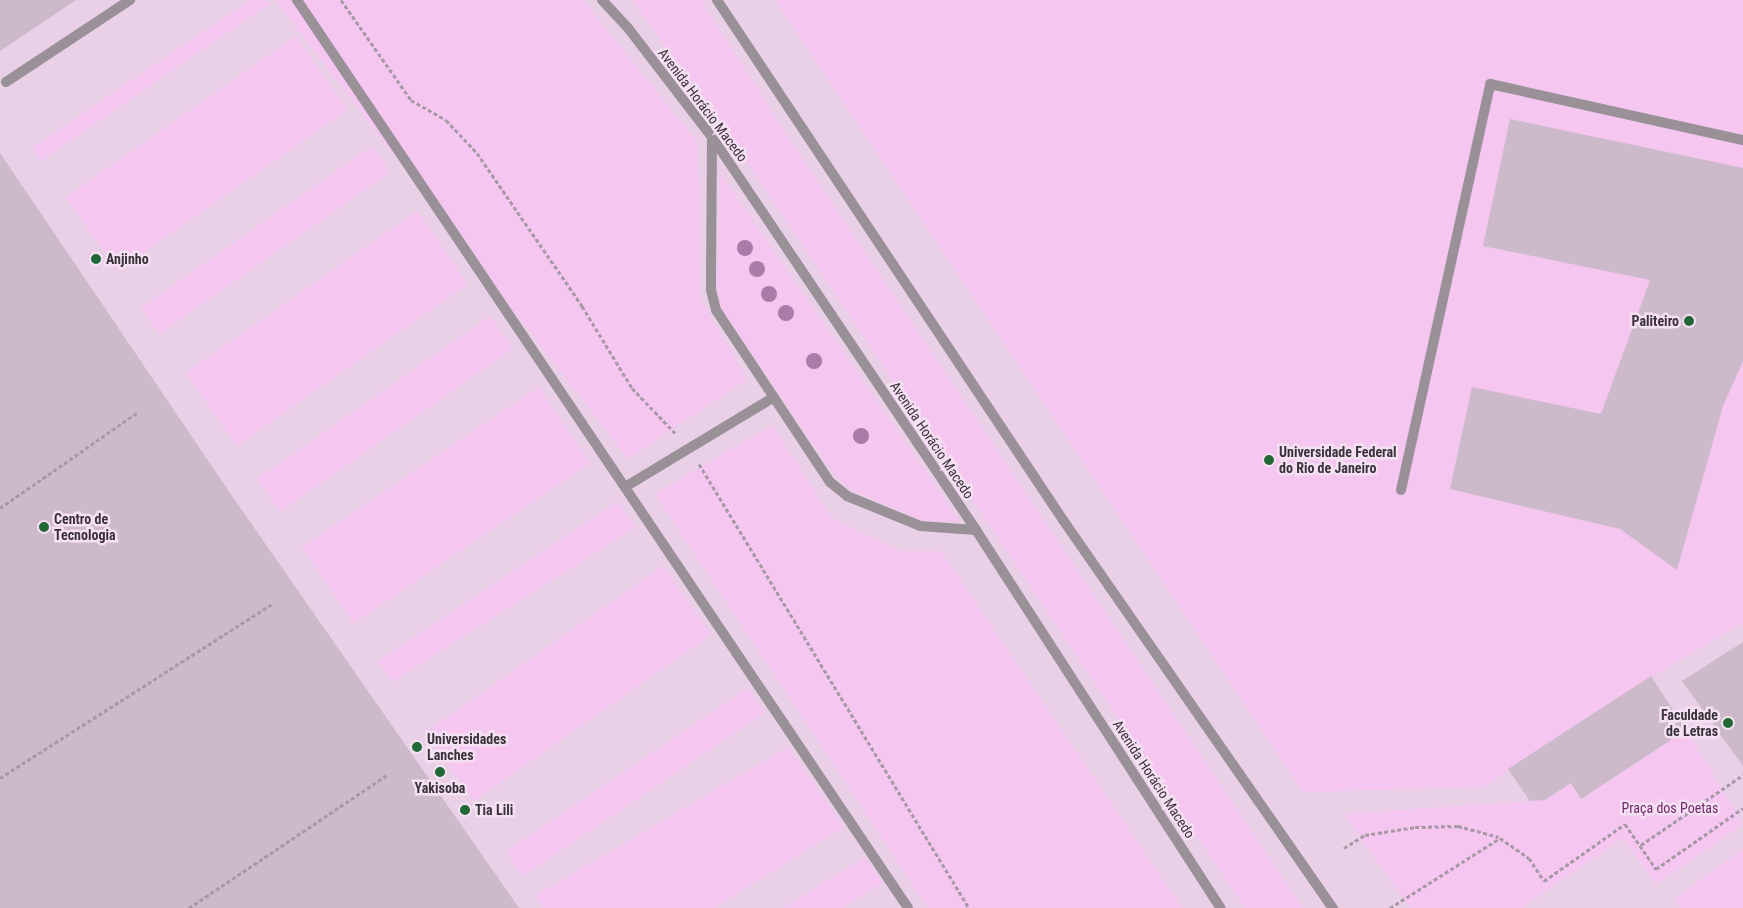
<!DOCTYPE html>
<html>
<head>
<meta charset="utf-8">
<style>
  body { margin:0 }
  #map { position:relative; width:1743px; height:908px; overflow:hidden; background:#f5e1f3; font-family:"Roboto Condensed",sans-serif }
  div>[style] { position:absolute }
  .built>* { inset:0; background:#ead0e7 }
  .green>* { inset:0; background:#f4c6f0; transform-origin:0 0 }
  .building>* { inset:0; background:#ccb9ca }
  .path>* { height:3px; margin-top:-1.5px; transform-origin:0; background:repeating-linear-gradient(90deg,#a798a5 0 4px,transparent 0 6.5px) }
  .service>* { height:10px; margin:-5px; padding:0 5px; transform-origin:5px; border-radius:5px; background:#999098 }
  .tertiary>* { height:10px; margin:-5px; padding:0 5px; transform-origin:5px; border-radius:5px; background:#999098 }
  .trees>* { width:16px; height:16px; margin:-8px; border-radius:50%; background:#ab7ba8 }
  .dots>* { width:14px; height:14px; translate:-50% -50%; box-sizing:border-box; border:2px solid #f5e1f3; border-radius:50% }
  span { translate:-50% -50%; white-space:nowrap; text-align:center; line-height:1.15; -webkit-text-stroke:5px #f5e1f3; paint-order:stroke }
  .street-label { font-size:14px; color:#3a3239 }
  .poi-label { font-size:14px; color:#3a3239; font-weight:700 }
  .left { translate:0 -50%; text-align:left }
  .right { translate:-100% -50%; text-align:right }
  .park-label { font-size:14px; color:#6e286b }
</style>
</head>
<body>
<div id="map">
  <div class="built">
    <i style="clip-path:polygon(0 0,1743px 0,1743px 908px,1182px 908px,941px 551px,901px 551px,833px 519px,772px 425px,655px 494px,928px 908px,0 908px)"></i>
  </div>
  <div class="green">
    <i style="clip-path:polygon(250px 0,272px 2px,41px 161px,32px 148px)"></i>
    <i style="clip-path:polygon(275px 0,583px 0,698px 143px,700px 298px,747px 379px,628px 459px)"></i>
    <i style="clip-path:polygon(632px 0,701px 0,789px 138px,1303px 908px,1245px 908px,744px 158px)"></i>
    <i style="clip-path:polygon(775px 0,1743px 0,1743px 623px,1643px 682px,1484px 787px,1303px 792px)"></i>
    <i style="left:296px;top:36px;width:90px;height:281px;rotate:55deg"></i>
    <i style="left:372px;top:146px;width:32px;height:282px;rotate:55deg"></i>
    <i style="clip-path:polygon(720px 173px,960px 522px,924px 521px,853px 491px,836px 477px,722px 310px,717px 291px)"></i>
    <i style="left:417px;top:211px;width:89px;height:282px;rotate:55deg"></i>
    <i style="left:490px;top:316px;width:40px;height:284px;rotate:55deg"></i>
    <i style="left:539px;top:387px;width:92px;height:286px;rotate:56deg"></i>
    <i style="clip-path:polygon(772px 425px,833px 519px,901px 551px,941px 551px,1182px 908px,928px 908px,655px 494px)"></i>
    <i style="clip-path:polygon(618px 501px,636px 527px,392px 682px,378px 661px)"></i>
    <i style="left:663px;top:566px;width:84px;height:290px;rotate:55deg"></i>
    <i style="left:748px;top:688px;width:30px;height:292px;rotate:56deg"></i>
    <i style="clip-path:polygon(1686px 730px,1743px 824px,1656px 885px,1623px 838px,1521px 908px,1410px 908px,1344px 814px,1545px 800px,1571px 783px,1581px 799px)"></i>
    <i style="clip-path:polygon(788px 747px,844px 827px,714px 908px,543px 908px,535px 896px)"></i>
    <i style="clip-path:polygon(1743px 849px,1743px 908px,1680px 908px,1674px 899px)"></i>
    <i style="clip-path:polygon(865px 857px,883px 883px,842px 908px,783px 908px)"></i>
  </div>
  <div class="building">
    <i style="clip-path:polygon(0 0,76px 0,0 51px)"></i>
    <i style="clip-path:polygon(1510px 119px,1743px 168px,1743px 361px,1723px 406px,1677px 570px,1620px 529px,1450px 489px,1472px 387px,1601px 414px,1650px 280px,1483px 246px)"></i>
    <i style="clip-path:polygon(0 153px,230px 493px,519px 908px,0 908px)"></i>
    <i style="clip-path:polygon(1743px 642px,1743px 766px,1682px 681px)"></i>
    <i style="clip-path:polygon(1651px 676px,1686px 730px,1581px 799px,1571px 783px,1545px 800px,1530px 801px,1508px 769px)"></i>
  </div>
  <div class="path">
    <i style="left:341px;top:0;width:122px;rotate:55deg"></i>
    <i style="left:411px;top:100px;width:40px;rotate:29.7deg"></i>
    <i style="left:446px;top:120px;width:45px;rotate:46.8deg"></i>
    <i style="left:477px;top:153px;width:186px;rotate:55.5deg"></i>
    <i style="left:582px;top:306px;width:96px;rotate:58.6deg"></i>
    <i style="left:632px;top:388px;width:65px;rotate:46.2deg"></i>
    <i style="left:699px;top:464px;width:520px;rotate:58.7deg"></i>
    <i style="left:0;top:508px;width:168px;rotate:-34.8deg"></i>
    <i style="left:0;top:778px;width:322px;rotate:-32.6deg"></i>
    <i style="left:1641px;top:845px;width:124px;rotate:-34.5deg"></i>
    <i style="left:1344px;top:848px;width:25px;rotate:-32deg"></i>
    <i style="left:1365px;top:835px;width:51px;rotate:-9.1deg"></i>
    <i style="left:1415px;top:827px;width:43px;rotate:-1.3deg"></i>
    <i style="left:1458px;top:826px;width:42px;rotate:15deg"></i>
    <i style="left:189px;top:908px;width:239px;rotate:-33.9deg"></i>
    <i style="left:1390px;top:908px;width:130px;rotate:-32.5deg"></i>
    <i style="left:1500px;top:838px;width:35px;rotate:35deg"></i>
    <i style="left:1529px;top:858px;width:27px;rotate:57deg"></i>
    <i style="left:1544px;top:881px;width:99px;rotate:-35.1deg"></i>
    <i style="left:1625px;top:824px;width:55px;rotate:55.4deg"></i>
    <i style="left:1656px;top:869px;width:106px;rotate:-35deg"></i>
  </div>
  <div class="service">
    <i style="left:297px;top:0;width:1094px;rotate:56.06deg"></i>
    <i style="left:6px;top:82px;width:149px;rotate:-33.5deg"></i>
    <i style="left:712px;top:137px;width:153px;rotate:90.4deg"></i>
    <i style="left:711px;top:290px;width:21px;rotate:76deg"></i>
    <i style="left:716px;top:310px;width:206px;rotate:56.5deg"></i>
    <i style="left:830px;top:482px;width:22px;rotate:39deg"></i>
    <i style="left:847px;top:496px;width:79px;rotate:22.3deg"></i>
    <i style="left:920px;top:526px;width:56px;rotate:4.1deg"></i>
    <i style="left:625px;top:487px;width:174px;rotate:-31.1deg"></i>
    <i style="left:1401px;top:490px;width:416px;rotate:-77.6deg"></i>
    <i style="left:1490px;top:84px;width:259px;rotate:12.5deg"></i>
  </div>
  <div class="tertiary">
    <i style="left:602px;top:0;width:38px;rotate:47deg"></i>
    <i style="left:628px;top:28px;width:138px;rotate:52.4deg"></i>
    <i style="left:712px;top:137px;width:473px;rotate:56.1deg"></i>
    <i style="left:976px;top:530px;width:450px;rotate:57.1deg"></i>
    <i style="left:717px;top:0;width:625px;rotate:56.36deg"></i>
    <i style="left:1063px;top:520px;width:473px;rotate:55.2deg"></i>
  </div>
  <div class="trees">
    <i style="left:745px;top:248px"></i>
    <i style="left:757px;top:269px"></i>
    <i style="left:769px;top:294px"></i>
    <i style="left:786px;top:313px"></i>
    <i style="left:814px;top:361px"></i>
    <i style="left:861px;top:436px"></i>
  </div>
  <div class="dots">
    <i style="left:96px;top:259px;background:#206835"></i>
    <i style="left:1689px;top:321px;background:#206835"></i>
    <i style="left:1269px;top:460px;background:#206835"></i>
    <i style="left:44px;top:527px;background:#206835"></i>
    <i style="left:1728px;top:723px;background:#206835"></i>
    <i style="left:417px;top:747px;background:#206835"></i>
    <i style="left:440px;top:772px;background:#206835"></i>
    <i style="left:465px;top:810px;background:#206835"></i>
  </div>
  <div class="street-label">
    <span style="left:703px;top:105px;rotate:53deg">Avenida Horácio Macedo</span>
    <span style="left:932px;top:440px;rotate:56deg">Avenida Horácio Macedo</span>
    <span style="left:1154px;top:779px;rotate:57deg">Avenida Horácio Macedo</span>
  </div>
  <div class="poi-label">
    <span class="left" style="left:106px;top:259px">Anjinho</span>
    <span class="right" style="left:1679px;top:321px">Paliteiro</span>
    <span class="left" style="left:1279px;top:460px">Universidade Federal<br>do Rio de Janeiro</span>
    <span class="left" style="left:54px;top:527px">Centro de<br>Tecnologia</span>
    <span class="right" style="left:1718px;top:723px">Faculdade<br>de Letras</span>
    <span class="left" style="left:427px;top:747px">Universidades<br>Lanches</span>
    <span style="left:440px;top:788px">Yakisoba</span>
    <span class="left" style="left:475px;top:810px">Tia Lili</span>
  </div>
  <div class="park-label">
    <span style="left:1670px;top:808px">Praça dos Poetas</span>
  </div>
</div>
</body>
</html>
